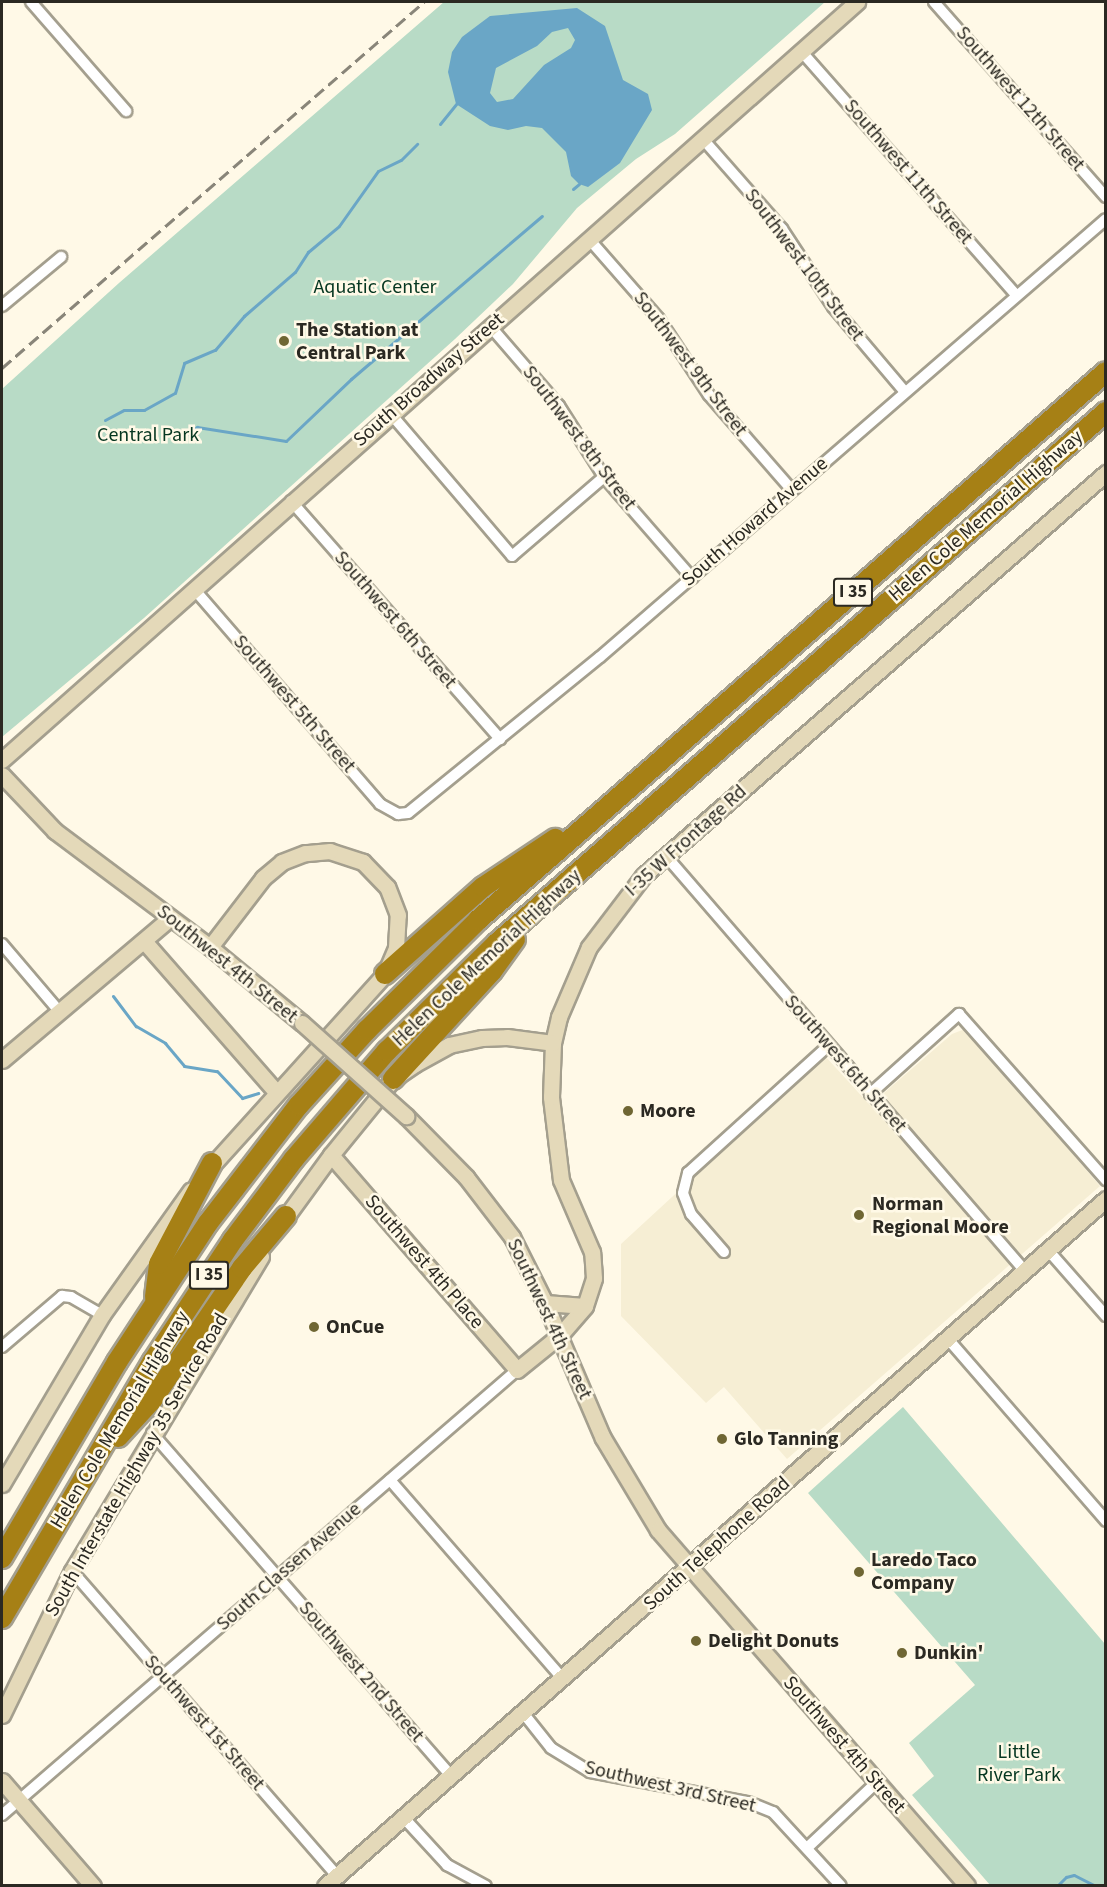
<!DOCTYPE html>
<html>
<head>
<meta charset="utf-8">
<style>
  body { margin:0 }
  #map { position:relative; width:1107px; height:1887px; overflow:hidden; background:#fff9e7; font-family:"Source Sans 3",sans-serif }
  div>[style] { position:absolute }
  .built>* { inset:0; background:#f6eed4 }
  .green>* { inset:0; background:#b8dbc6 }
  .water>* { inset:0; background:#6aa6c6 }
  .stream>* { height:3px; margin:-1.5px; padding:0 1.5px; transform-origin:1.5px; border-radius:1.5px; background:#6aa6c6 }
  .roads { filter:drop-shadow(2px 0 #a49f8e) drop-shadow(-2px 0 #a49f8e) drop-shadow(0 2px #a49f8e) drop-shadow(0 -2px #a49f8e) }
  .street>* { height:10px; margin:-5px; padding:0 5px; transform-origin:5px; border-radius:5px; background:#fff }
  .secondary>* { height:15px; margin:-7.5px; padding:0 7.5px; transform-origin:7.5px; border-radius:7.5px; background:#e4d9b9 }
  .highway>* { height:20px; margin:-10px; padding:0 10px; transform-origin:10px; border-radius:10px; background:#a68015 }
  .rail>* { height:3px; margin-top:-1.5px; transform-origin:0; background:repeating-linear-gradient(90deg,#898579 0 12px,transparent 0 18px) }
  .bridges { filter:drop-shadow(2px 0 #a49f8e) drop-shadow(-2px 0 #a49f8e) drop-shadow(0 2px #a49f8e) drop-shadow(0 -2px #a49f8e) }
  .secondary-bridge>* { height:15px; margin:-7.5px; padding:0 7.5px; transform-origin:7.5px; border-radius:7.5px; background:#e4d9b9 }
  .dots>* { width:16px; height:16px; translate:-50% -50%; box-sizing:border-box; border:3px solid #fff9e7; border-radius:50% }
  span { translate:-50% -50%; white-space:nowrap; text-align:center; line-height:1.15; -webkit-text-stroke:5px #fff9e7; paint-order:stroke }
  .shield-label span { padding:2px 4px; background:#fff9e7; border:2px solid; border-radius:4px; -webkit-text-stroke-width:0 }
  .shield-label { font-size:18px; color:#2b2922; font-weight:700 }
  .street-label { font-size:20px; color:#2b2922 }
  .park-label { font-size:20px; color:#053620 }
  .poi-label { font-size:20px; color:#2b2922; font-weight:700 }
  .left { translate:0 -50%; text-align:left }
  .frame { position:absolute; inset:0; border:3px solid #2b2922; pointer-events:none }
</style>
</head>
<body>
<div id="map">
  <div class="built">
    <i style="clip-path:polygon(965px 1029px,1100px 1186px,787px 1459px,724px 1387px,706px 1403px,621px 1316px,621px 1244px,825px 1056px,870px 1105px,952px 1034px)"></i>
  </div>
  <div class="green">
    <i style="clip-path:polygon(444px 2px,825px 2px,675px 134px,636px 159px,577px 208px,513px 284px,455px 339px,144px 618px,2px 737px,2px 389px,119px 283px)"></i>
    <i style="clip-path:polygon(903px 1407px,1105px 1644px,1105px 1885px,990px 1885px,912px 1795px,934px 1776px,909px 1743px,975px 1685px,808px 1493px)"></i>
  </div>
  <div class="water">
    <i style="clip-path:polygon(evenodd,577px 8px,605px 26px,623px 80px,648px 94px,652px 110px,620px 163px,588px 187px,579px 184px,571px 176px,566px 152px,542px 128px,526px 126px,508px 130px,490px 126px,456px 104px,448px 72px,452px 52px,462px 37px,490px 16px,577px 8px,568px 28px,575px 40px,571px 48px,544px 65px,513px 99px,497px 102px,490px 93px,496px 68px,537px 46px,552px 32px,568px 28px)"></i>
  </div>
  <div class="stream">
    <i style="left:440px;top:124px;width:26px;rotate:-51deg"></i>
    <i style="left:573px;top:189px;width:8px;rotate:-40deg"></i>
    <i style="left:105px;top:420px;width:21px;rotate:-28deg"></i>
    <i style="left:124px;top:410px;width:20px"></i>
    <i style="left:144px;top:410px;width:35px;rotate:-29deg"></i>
    <i style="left:175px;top:393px;width:31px;rotate:-73deg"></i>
    <i style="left:184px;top:363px;width:34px;rotate:-23deg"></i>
    <i style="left:215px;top:350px;width:45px;rotate:-49.5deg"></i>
    <i style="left:244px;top:316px;width:67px;rotate:-40.8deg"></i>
    <i style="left:295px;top:272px;width:24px;rotate:-57deg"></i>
    <i style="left:308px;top:252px;width:40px;rotate:-40deg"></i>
    <i style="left:339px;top:226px;width:67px;rotate:-54.7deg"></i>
    <i style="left:378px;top:171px;width:25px;rotate:-26deg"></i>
    <i style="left:401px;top:160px;width:23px;rotate:-45deg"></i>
    <i style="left:182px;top:438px;width:19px;rotate:-36deg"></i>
    <i style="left:197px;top:427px;width:90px;rotate:8.9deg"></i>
    <i style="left:286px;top:441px;width:90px;rotate:-43.6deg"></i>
    <i style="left:351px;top:379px;width:251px;rotate:-40.5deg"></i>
    <i style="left:113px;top:996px;width:38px;rotate:53deg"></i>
    <i style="left:136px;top:1026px;width:34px;rotate:30deg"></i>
    <i style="left:165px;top:1043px;width:30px;rotate:50deg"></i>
    <i style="left:184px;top:1066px;width:33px;rotate:9deg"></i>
    <i style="left:217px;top:1071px;width:37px;rotate:47deg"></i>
    <i style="left:242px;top:1098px;width:17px;rotate:-17deg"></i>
    <i style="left:1057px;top:1886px;width:13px;rotate:-45deg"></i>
    <i style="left:1066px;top:1877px;width:8px;rotate:-14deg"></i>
    <i style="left:1074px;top:1875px;width:25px;rotate:27deg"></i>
  </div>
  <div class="roads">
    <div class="street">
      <i style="left:31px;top:2px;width:145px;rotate:48.9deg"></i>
      <i style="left:934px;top:2px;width:260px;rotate:48.6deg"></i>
      <i style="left:801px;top:51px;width:324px;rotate:48.6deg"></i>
      <i style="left:702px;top:138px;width:121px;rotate:48.7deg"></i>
      <i style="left:782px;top:229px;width:93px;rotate:56.8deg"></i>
      <i style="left:833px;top:307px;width:111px;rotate:49.7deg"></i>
      <i style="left:589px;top:239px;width:106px;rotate:48.8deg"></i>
      <i style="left:659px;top:319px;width:91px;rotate:56.7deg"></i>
      <i style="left:709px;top:395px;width:126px;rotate:48.9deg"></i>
      <i style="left:2px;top:306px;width:77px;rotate:-39.7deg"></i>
      <i style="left:490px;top:326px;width:106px;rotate:49.2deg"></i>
      <i style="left:559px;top:406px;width:84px;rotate:57.6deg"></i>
      <i style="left:604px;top:477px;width:134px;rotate:48.9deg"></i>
      <i style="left:390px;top:413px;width:188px;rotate:49.5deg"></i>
      <i style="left:512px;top:556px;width:121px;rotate:-40.7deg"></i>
      <i style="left:291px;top:501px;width:317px;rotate:48.7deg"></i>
      <i style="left:194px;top:589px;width:284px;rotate:49.1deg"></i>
      <i style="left:380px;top:804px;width:21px;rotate:29deg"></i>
      <i style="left:398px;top:814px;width:10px;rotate:-6deg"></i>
      <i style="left:408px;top:813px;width:247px;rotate:-39.1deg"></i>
      <i style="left:600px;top:657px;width:669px;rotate:-40.88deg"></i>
      <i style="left:666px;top:856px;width:549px;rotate:49.14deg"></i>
      <i style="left:2px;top:944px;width:88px;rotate:49.6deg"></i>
      <i style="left:870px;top:1094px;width:120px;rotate:-42deg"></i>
      <i style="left:959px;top:1014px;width:222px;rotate:48.5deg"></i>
      <i style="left:1048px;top:1250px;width:88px;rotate:48.7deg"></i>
      <i style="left:724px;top:1252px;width:50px;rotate:-131deg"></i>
      <i style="left:691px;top:1214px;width:22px;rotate:-111deg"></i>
      <i style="left:683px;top:1193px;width:21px;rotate:-76deg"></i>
      <i style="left:688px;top:1173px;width:190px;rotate:-42.2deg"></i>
      <i style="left:948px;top:1339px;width:241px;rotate:49deg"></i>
      <i style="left:2px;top:1347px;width:79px;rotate:-40.4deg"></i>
      <i style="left:62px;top:1296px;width:9px;rotate:6deg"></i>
      <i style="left:71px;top:1297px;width:36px;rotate:30deg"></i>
      <i style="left:152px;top:1433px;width:455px;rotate:48.9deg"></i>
      <i style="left:390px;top:1480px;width:264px;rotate:49deg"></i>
      <i style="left:72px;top:1571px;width:403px;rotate:49deg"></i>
      <i style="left:524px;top:1714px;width:43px;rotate:51.5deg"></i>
      <i style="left:551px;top:1748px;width:46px;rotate:31.6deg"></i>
      <i style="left:590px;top:1772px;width:161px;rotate:10.8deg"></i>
      <i style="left:748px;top:1802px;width:27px;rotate:22deg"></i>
      <i style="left:773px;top:1812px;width:100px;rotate:47.4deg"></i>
      <i style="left:2px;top:1815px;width:681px;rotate:-40.83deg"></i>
      <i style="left:404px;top:1818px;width:64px;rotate:47.5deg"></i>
      <i style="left:447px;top:1865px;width:44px;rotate:28.3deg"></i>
      <i style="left:808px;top:1847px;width:95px;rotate:-43.3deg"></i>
    </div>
    <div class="secondary">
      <i style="left:2px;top:760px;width:1143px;rotate:-41.56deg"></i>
      <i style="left:2px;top:775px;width:77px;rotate:46.6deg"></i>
      <i style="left:55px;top:831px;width:194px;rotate:36.8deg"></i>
      <i style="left:210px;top:947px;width:119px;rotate:39.6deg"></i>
      <i style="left:144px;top:941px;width:201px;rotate:48.8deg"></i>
      <i style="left:2px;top:1060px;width:220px;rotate:-40.2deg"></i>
      <i style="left:406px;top:1116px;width:86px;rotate:45.5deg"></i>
      <i style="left:466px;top:1177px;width:76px;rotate:52.5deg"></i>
      <i style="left:512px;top:1237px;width:74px;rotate:63.4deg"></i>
      <i style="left:545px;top:1303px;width:147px;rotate:66.8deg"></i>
      <i style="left:603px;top:1438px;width:107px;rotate:59.1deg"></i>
      <i style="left:658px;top:1530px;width:471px;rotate:49deg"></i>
      <i style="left:331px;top:1155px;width:284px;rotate:49.1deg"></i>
      <i style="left:517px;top:1370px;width:55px;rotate:-39.1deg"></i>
      <i style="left:560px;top:1335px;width:38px;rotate:-49deg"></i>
      <i style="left:585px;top:1306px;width:29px;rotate:-72deg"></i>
      <i style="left:594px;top:1278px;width:26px;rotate:-94deg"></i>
      <i style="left:592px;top:1252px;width:78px;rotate:-113.3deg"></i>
      <i style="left:561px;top:1180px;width:84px;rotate:-96.9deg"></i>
      <i style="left:551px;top:1097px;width:54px;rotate:-87.9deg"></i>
      <i style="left:553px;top:1043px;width:27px;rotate:-77deg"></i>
      <i style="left:559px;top:1017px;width:76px;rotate:-66.8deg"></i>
      <i style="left:589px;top:947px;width:89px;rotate:-52.7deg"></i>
      <i style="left:643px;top:876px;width:614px;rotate:-41.04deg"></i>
      <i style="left:206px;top:1172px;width:267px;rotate:-47.9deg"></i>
      <i style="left:385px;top:974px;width:28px;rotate:-67deg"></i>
      <i style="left:396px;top:948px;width:33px;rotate:-87deg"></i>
      <i style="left:398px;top:915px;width:30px;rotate:-111deg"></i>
      <i style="left:387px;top:887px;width:35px;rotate:-134deg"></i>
      <i style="left:363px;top:862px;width:35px;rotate:-162deg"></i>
      <i style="left:330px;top:851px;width:25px;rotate:175deg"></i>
      <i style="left:305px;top:853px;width:25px;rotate:159deg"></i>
      <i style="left:282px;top:862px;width:25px;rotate:140deg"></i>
      <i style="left:263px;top:878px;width:87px;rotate:127.5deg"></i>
      <i style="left:280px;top:1225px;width:87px;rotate:-53.9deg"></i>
      <i style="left:331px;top:1155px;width:98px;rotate:-50.8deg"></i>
      <i style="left:393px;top:1079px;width:27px;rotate:-34deg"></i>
      <i style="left:415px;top:1064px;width:39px;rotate:-29deg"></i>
      <i style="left:449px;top:1045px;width:34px;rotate:-12deg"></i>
      <i style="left:482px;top:1038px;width:25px;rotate:-2deg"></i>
      <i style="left:507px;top:1037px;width:46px;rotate:7.4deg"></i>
      <i style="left:545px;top:1303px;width:40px;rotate:4.3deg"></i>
      <i style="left:2px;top:1484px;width:196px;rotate:-59.4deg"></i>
      <i style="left:102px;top:1315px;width:153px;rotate:-54.5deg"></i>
      <i style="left:2px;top:1715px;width:160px;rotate:-64.1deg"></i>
      <i style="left:72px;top:1571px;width:367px;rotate:-59deg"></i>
      <i style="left:2px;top:1781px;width:139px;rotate:49.1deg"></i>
      <i style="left:325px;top:1886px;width:1040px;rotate:-41.34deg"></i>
    </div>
    <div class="highway">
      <i style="left:385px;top:974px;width:131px;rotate:-41.6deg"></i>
      <i style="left:483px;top:887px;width:87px;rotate:-33.7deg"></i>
      <i style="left:393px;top:1079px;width:147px;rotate:-47.5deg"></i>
      <i style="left:492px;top:971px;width:39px;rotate:-54deg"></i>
      <i style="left:155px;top:1297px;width:33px;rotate:-83deg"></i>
      <i style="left:159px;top:1264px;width:114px;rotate:-62.3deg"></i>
      <i style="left:118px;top:1437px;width:50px;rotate:-47.4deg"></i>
      <i style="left:152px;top:1400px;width:160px;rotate:-55.7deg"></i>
      <i style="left:242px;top:1268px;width:68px;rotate:-49.8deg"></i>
      <i style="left:2px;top:1558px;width:227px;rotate:-59.6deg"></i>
      <i style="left:117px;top:1362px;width:166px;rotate:-56.8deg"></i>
      <i style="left:208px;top:1223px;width:149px;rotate:-52.4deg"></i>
      <i style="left:299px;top:1105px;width:101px;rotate:-47.8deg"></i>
      <i style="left:367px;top:1030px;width:156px;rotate:-44.7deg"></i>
      <i style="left:478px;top:920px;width:833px;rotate:-41.11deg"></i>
      <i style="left:2px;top:1618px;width:298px;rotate:-59.6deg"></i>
      <i style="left:153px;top:1361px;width:145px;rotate:-56.5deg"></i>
      <i style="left:233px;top:1240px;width:101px;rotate:-53deg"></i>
      <i style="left:294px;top:1159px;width:143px;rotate:-49.3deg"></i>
      <i style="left:387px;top:1051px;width:154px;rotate:-44.5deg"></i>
      <i style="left:497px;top:943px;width:808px;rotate:-41.09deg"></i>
    </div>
  </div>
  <div class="rail">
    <i style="left:2px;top:368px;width:559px;rotate:-40.94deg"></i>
  </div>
  <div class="bridges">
    <div class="secondary-bridge">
      <i style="left:302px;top:1023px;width:140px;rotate:41.8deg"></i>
    </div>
  </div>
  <div class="dots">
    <i style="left:284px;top:341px;background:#6f6633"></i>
    <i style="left:628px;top:1111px;background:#6f6633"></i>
    <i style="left:859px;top:1215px;background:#6f6633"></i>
    <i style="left:314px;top:1327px;background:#6f6633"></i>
    <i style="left:722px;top:1439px;background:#6f6633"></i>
    <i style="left:859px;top:1572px;background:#6f6633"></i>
    <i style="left:696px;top:1641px;background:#6f6633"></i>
    <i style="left:902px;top:1653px;background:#6f6633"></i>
  </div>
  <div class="shield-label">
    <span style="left:853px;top:592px">I 35</span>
    <span style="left:209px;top:1275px">I 35</span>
  </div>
  <div class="street-label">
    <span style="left:1020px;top:99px;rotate:49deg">Southwest 12th Street</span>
    <span style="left:908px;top:172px;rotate:49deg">Southwest 11th Street</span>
    <span style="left:804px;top:265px;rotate:53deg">Southwest 10th Street</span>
    <span style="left:690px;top:364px;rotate:53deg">Southwest 9th Street</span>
    <span style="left:429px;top:380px;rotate:-41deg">South Broadway Street</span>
    <span style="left:579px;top:438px;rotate:53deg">Southwest 8th Street</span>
    <span style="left:986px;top:516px;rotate:-41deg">Helen Cole Memorial Highway</span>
    <span style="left:755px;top:522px;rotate:-41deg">South Howard Avenue</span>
    <span style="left:395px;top:620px;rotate:49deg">Southwest 6th Street</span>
    <span style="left:294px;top:704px;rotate:49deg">Southwest 5th Street</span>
    <span style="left:686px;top:841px;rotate:-42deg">I-35 W Frontage Rd</span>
    <span style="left:487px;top:958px;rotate:-43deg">Helen Cole Memorial Highway</span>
    <span style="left:227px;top:964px;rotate:39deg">Southwest 4th Street</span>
    <span style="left:845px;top:1064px;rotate:49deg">Southwest 6th Street</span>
    <span style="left:424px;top:1262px;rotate:49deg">Southwest 4th Place</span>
    <span style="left:549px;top:1319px;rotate:65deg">Southwest 4th Street</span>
    <span style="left:120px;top:1420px;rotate:-59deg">Helen Cole Memorial Highway</span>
    <span style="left:137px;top:1465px;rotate:-60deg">South Interstate Highway 35 Service Road</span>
    <span style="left:717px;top:1544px;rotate:-42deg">South Telephone Road</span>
    <span style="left:289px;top:1567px;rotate:-41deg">South Classen Avenue</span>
    <span style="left:361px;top:1672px;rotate:49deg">Southwest 2nd Street</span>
    <span style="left:204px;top:1723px;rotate:49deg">Southwest 1st Street</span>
    <span style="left:844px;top:1745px;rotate:49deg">Southwest 4th Street</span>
    <span style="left:670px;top:1787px;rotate:13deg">Southwest 3rd Street</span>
  </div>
  <div class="park-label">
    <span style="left:375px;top:287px">Aquatic Center</span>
    <span style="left:148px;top:435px">Central Park</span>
    <span style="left:1019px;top:1764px">Little<br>River Park</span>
  </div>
  <div class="poi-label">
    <span class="left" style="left:296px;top:342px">The Station at<br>Central Park</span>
    <span class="left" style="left:640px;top:1111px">Moore</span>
    <span class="left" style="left:872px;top:1216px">Norman<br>Regional Moore</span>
    <span class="left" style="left:326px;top:1327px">OnCue</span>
    <span class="left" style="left:734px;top:1439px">Glo Tanning</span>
    <span class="left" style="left:871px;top:1572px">Laredo Taco<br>Company</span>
    <span class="left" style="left:708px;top:1641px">Delight Donuts</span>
    <span class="left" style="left:914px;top:1653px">Dunkin'</span>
  </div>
  <div class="frame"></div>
</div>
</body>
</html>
